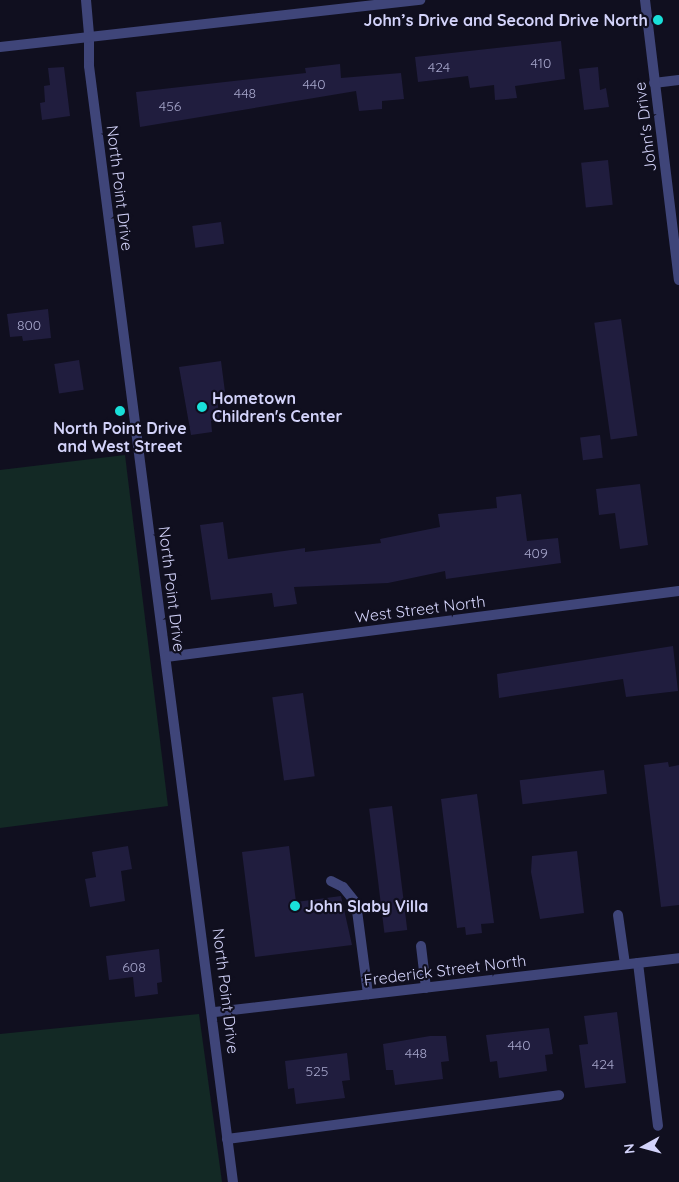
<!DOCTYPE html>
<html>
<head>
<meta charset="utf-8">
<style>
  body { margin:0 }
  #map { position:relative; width:679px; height:1182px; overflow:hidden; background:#100f1f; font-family:Quicksand,sans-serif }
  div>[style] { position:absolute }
  .green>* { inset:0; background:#132925 }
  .building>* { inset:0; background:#201d3e; transform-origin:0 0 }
  .service>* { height:10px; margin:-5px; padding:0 5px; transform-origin:5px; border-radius:5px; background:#3f4579 }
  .minor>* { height:10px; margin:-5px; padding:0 5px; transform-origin:5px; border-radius:5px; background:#3f4579 }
  .tertiary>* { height:10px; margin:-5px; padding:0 5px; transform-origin:5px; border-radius:5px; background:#3f4579 }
  .dots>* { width:14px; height:14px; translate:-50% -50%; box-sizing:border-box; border:2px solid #100f1f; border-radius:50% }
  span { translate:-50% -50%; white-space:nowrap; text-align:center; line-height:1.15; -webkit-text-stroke:4.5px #100f1f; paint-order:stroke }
  .number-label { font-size:14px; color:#a6a6cb }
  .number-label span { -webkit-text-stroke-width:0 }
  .poi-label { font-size:16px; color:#d3d3fa; font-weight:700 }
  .right { translate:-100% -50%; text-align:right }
  .left { translate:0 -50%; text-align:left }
  .street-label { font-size:16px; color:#d3d3fa }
  .north { position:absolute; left:619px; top:1122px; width:50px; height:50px; -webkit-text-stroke:4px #100f1f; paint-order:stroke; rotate:263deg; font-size:14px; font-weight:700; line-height:20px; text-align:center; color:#d3d3fa }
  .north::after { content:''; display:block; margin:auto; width:18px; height:22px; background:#d3d3fa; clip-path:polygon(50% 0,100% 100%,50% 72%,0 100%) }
</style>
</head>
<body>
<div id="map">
  <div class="green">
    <i style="clip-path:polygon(125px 455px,168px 806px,0 828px,0 470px)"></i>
    <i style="clip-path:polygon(199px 1014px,222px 1182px,0 1182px,0 1034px)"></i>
  </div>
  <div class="building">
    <i style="clip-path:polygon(561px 41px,565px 79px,515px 86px,517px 98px,495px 100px,494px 85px,470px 88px,468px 76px,418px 82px,415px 57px)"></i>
    <i style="clip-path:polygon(340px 64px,341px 78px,401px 73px,404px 99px,382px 101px,382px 109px,359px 111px,356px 91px,140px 127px,136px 92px,306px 73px,305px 68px)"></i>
    <i style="clip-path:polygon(64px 67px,70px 116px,42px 120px,40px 103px,45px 102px,44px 86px,50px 85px,48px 68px)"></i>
    <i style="clip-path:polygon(598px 67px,600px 90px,606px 88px,609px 107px,584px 110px,579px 69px)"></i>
    <i style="left:608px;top:160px;width:45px;height:27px;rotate:84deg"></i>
    <i style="left:221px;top:222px;width:22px;height:29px;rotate:82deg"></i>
    <i style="clip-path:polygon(48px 309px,51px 338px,23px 341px,22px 336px,10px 337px,7px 314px)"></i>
    <i style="left:621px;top:319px;width:118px;height:27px;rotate:82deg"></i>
    <i style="left:79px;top:360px;width:30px;height:25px;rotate:81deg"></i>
    <i style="clip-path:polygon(221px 361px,225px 392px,216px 393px,220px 420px,211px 421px,212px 432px,191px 435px,179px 367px)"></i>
    <i style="left:600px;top:435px;width:23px;height:20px;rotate:83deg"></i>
    <i style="clip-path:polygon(640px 484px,648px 545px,620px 549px,615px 513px,599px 515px,596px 489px)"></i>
    <i style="clip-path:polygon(521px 494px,527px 541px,558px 538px,561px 563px,446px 579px,445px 571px,388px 583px,294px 587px,297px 604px,274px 607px,272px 593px,211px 600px,200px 525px,223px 522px,228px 559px,305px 548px,305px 552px,381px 543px,380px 539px,440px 527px,438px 514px,497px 508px,496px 497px)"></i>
    <i style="clip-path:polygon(673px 646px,678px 691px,626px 697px,623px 679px,499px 698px,497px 674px)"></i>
    <i style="left:303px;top:693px;width:84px;height:31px;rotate:82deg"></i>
    <i style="clip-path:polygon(668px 762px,669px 767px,679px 765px,679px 905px,661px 907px,644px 765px)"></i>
    <i style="left:604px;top:770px;width:24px;height:85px;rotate:83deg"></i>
    <i style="clip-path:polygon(477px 794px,494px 923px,481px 924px,482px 933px,466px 935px,465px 927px,457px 928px,441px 799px)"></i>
    <i style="left:392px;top:806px;width:125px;height:23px;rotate:83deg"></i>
    <i style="clip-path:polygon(128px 846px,132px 869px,121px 871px,125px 901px,90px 907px,85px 879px,96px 877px,92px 852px)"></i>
    <i style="clip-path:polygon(289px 846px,296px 902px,341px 896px,352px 945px,255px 957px,242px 852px)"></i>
    <i style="clip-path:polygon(577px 851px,584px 913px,540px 919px,531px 872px,532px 856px)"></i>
    <i style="clip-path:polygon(159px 949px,162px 982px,157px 983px,158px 994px,135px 997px,133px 977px,109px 980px,106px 956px)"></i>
    <i style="clip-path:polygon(617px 1012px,626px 1083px,585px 1088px,579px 1045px,588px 1044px,584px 1016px)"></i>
    <i style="clip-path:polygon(549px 1028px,553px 1054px,545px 1055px,547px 1071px,499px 1078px,497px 1061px,490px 1062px,486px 1035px)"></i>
    <i style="clip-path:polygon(430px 1036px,446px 1036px,449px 1061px,441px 1062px,443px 1079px,395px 1085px,393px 1070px,386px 1070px,383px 1044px)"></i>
    <i style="clip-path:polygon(347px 1053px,350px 1080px,342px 1081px,345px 1098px,296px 1104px,294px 1088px,288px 1089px,285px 1061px)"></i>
  </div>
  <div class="service">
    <i style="left:654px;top:83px;width:25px;rotate:-7deg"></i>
    <i style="left:331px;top:881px;width:13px;rotate:27deg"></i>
    <i style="left:343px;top:887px;width:21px;rotate:51deg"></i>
    <i style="left:356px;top:903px;width:92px;rotate:82.5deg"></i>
    <i style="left:618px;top:915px;width:49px;rotate:81.9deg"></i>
    <i style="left:421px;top:946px;width:42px;rotate:83.2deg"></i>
    <i style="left:638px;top:963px;width:164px;rotate:83deg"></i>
    <i style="left:227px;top:1139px;width:335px;rotate:-7.5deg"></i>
  </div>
  <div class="minor">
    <i style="left:645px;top:0;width:282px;rotate:83.1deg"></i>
    <i style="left:89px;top:37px;width:29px;rotate:90deg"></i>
    <i style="left:89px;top:66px;width:1125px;rotate:82.65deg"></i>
    <i style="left:166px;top:657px;width:517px;rotate:-7.33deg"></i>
    <i style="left:215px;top:1012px;width:467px;rotate:-6.6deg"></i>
  </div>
  <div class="tertiary">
    <i style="left:86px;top:0;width:37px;rotate:85deg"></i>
    <i style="left:0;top:47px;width:423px;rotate:-6.4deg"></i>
  </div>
  <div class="dots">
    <i style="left:658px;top:20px;background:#19e0d9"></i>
    <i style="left:202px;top:407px;background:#19e0d9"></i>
    <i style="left:120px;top:411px;background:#19e0d9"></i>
    <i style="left:295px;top:906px;background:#19e0d9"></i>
  </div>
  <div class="number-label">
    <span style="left:541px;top:63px">410</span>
    <span style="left:439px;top:67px">424</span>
    <span style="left:314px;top:84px">440</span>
    <span style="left:245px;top:93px">448</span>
    <span style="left:170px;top:106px">456</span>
    <span style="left:29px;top:325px">800</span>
    <span style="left:536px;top:553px">409</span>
    <span style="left:134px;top:967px">608</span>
    <span style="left:519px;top:1045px">440</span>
    <span style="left:416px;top:1053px">448</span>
    <span style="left:603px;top:1064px">424</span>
    <span style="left:317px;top:1071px">525</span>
  </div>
  <div class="poi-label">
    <span class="right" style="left:648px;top:20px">John’s Drive and Second Drive North</span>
    <span class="left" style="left:212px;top:407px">Hometown<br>Children's Center</span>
    <span style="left:120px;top:437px">North Point Drive<br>and West Street</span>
    <span class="left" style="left:305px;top:906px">John Slaby Villa</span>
  </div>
  <div class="street-label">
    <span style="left:645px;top:127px;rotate:-97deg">John's Drive</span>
    <span style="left:120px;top:188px;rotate:83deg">North Point Drive</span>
    <span style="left:172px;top:589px;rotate:83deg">North Point Drive</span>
    <span style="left:420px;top:609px;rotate:-7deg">West Street North</span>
    <span style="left:445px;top:970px;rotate:-7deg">Frederick Street North</span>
    <span style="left:226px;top:991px;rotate:83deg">North Point Drive</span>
  </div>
  <div class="north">N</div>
</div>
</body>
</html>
